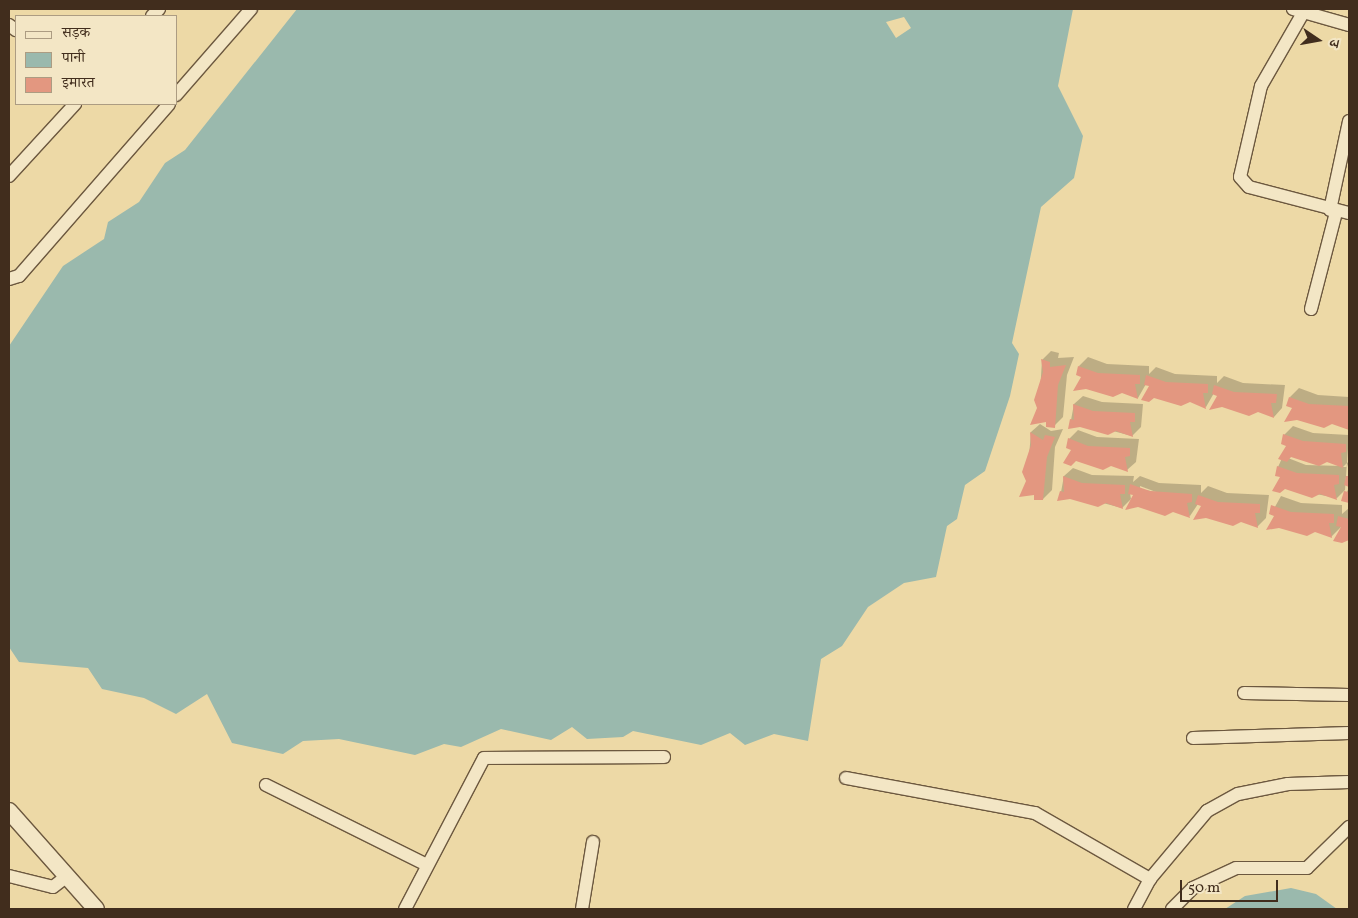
<!DOCTYPE html>
<html>
<head>
<meta charset="utf-8">
<style>
  body { margin:0 }
  #map { position:relative; width:1358px; height:918px; overflow:hidden; background:#edd9a6; font-family:Vollkorn,"Noto Serif Devanagari",serif }
  div>[style] { position:absolute }
  .water>* { inset:0; background:#9ab9ad }
  .shadow>* { inset:0; background:#0003 }
  .building>* { inset:0; background:#e39780 }
  .roads { filter:drop-shadow(1px 0 #6c583f) drop-shadow(-1px 0 #6c583f) drop-shadow(0 1px #6c583f) drop-shadow(0 -1px #6c583f) }
  .street>* { height:12px; margin:-6px; padding:0 6px; transform-origin:6px; border-radius:6px; background:#f3e6c5 }
  .secondary>* { height:16px; margin:-8px; padding:0 8px; transform-origin:8px; border-radius:8px; background:#f3e6c5 }
  span { translate:-50% -50%; white-space:nowrap; text-align:center; line-height:1.15; -webkit-text-stroke:5px #f3e6c5; paint-order:stroke }
  .frame { position:absolute; inset:0; border:10px solid #412d1d; pointer-events:none }
  .legend { position:absolute; left:15px; top:15px; width:162px; height:90px; box-sizing:border-box; background:#f3e6c5; border:1px solid #ac9c82; margin:0; padding:6px 9px; list-style:none; font-size:15px; color:#412d1d }
  .legend li { display:flex; align-items:center; gap:10px; height:25px }
  .legend b { width:25px; border:1px solid #ac9c82 }
  .north { position:absolute; left:1293px; top:15px; width:50px; height:50px; -webkit-text-stroke:4px #f3e6c5; paint-order:stroke; rotate:102deg; font-size:14px; font-weight:700; line-height:20px; text-align:center; color:#412d1d }
  .north::after { content:''; display:block; margin:auto; width:18px; height:22px; background:#412d1d; clip-path:polygon(50% 0,100% 100%,50% 72%,0 100%) }
  .scale { position:absolute; left:1180px; top:880px; width:98px; height:22px; box-sizing:border-box; border:2px solid #412d1d; border-top:0; padding-left:6px; font-size:15px; line-height:18px; white-space:nowrap; color:#412d1d; -webkit-text-stroke:4px #f3e6c5; paint-order:stroke }
</style>
</head>
<body>
<div id="map">
  <div class="water">
    <i style="clip-path:polygon(evenodd,297px 9px,1073px 9px,1058px 86px,1083px 136px,1074px 178px,1041px 207px,1012px 343px,1019px 354px,1010px 396px,985px 471px,965px 485px,957px 519px,947px 526px,936px 577px,904px 583px,868px 607px,842px 646px,821px 659px,808px 741px,774px 734px,745px 745px,730px 733px,701px 745px,633px 731px,623px 737px,587px 739px,572px 727px,551px 740px,501px 729px,461px 747px,444px 744px,415px 755px,339px 739px,303px 741px,283px 754px,232px 743px,207px 694px,176px 714px,144px 698px,102px 689px,88px 668px,19px 662px,9px 647px,9px 346px,63px 266px,104px 239px,108px 222px,139px 202px,165px 163px,185px 150px,297px 9px,904px 17px,911px 28px,896px 38px,886px 22px,904px 17px)"></i>
    <i style="clip-path:polygon(1291px 888px,1316px 894px,1337px 909px,1225px 909px,1245px 896px)"></i>
  </div>
  <div class="shadow">
    <i style="clip-path:polygon(1051px 351px,1059px 353px,1058px 358px,1074px 357px,1067px 375px,1063px 417px,1054px 426px,1039px 408px,1042px 360px)"></i>
    <i style="clip-path:polygon(1088px 357px,1107px 364px,1149px 366px,1149px 374px,1156px 367px,1175px 374px,1217px 376px,1217px 383px,1224px 376px,1243px 383px,1285px 385px,1282px 408px,1274px 417px,1214px 393px,1206px 407px,1146px 384px,1138px 398px,1082px 376px,1079px 366px)"></i>
    <i style="clip-path:polygon(1299px 388px,1318px 395px,1349px 397px,1349px 428px,1293px 407px,1290px 397px)"></i>
    <i style="clip-path:polygon(1083px 396px,1102px 402px,1143px 404px,1141px 427px,1132px 436px,1071px 420px,1074px 404px)"></i>
    <i style="clip-path:polygon(1040px 424px,1051px 431px,1063px 429px,1055px 447px,1052px 490px,1043px 499px,1027px 481px,1031px 432px)"></i>
    <i style="clip-path:polygon(evenodd,1293px 426px,1313px 433px,1349px 435px,1345px 490px,1337px 498px,1284px 488px,1278px 467px,1288px 445px,1284px 435px,1293px 426px,1291px 456px,1327px 460px,1342px 466px,1306px 465px,1288px 458px,1291px 456px,1293px 426px,1349px 461px,1347px 467px,1343px 467px,1349px 461px)"></i>
    <i style="clip-path:polygon(1078px 430px,1097px 437px,1139px 439px,1136px 462px,1127px 470px,1072px 449px,1069px 439px)"></i>
    <i style="clip-path:polygon(evenodd,1073px 468px,1092px 475px,1134px 476px,1133px 482px,1140px 476px,1159px 483px,1201px 485px,1201px 493px,1208px 486px,1227px 493px,1269px 495px,1266px 518px,1257px 527px,1203px 504px,1198px 504px,1190px 516px,1130px 493px,1131px 499px,1122px 508px,1061px 492px,1064px 476px,1073px 468px,1140px 486px,1156px 492px,1140px 489px,1140px 486px)"></i>
    <i style="clip-path:polygon(1349px 475px,1349px 498px,1343px 499px,1349px 488px)"></i>
    <i style="clip-path:polygon(1281px 496px,1301px 503px,1342px 505px,1342px 514px,1349px 508px,1349px 539px,1342px 526px,1331px 537px,1271px 514px)"></i>
  </div>
  <div class="building">
    <i style="clip-path:polygon(1041px 359px,1050px 362px,1050px 367px,1066px 365px,1058px 385px,1055px 428px,1046px 427px,1046px 422px,1030px 425px,1037px 408px,1034px 400px,1043px 372px)"></i>
    <i style="clip-path:polygon(1078px 366px,1098px 373px,1140px 375px,1140px 384px,1135px 384px,1138px 399px,1122px 393px,1113px 397px,1086px 389px,1073px 391px,1081px 377px,1076px 375px)"></i>
    <i style="clip-path:polygon(1146px 375px,1166px 382px,1208px 384px,1208px 393px,1203px 393px,1206px 409px,1190px 402px,1181px 406px,1154px 398px,1149px 402px,1141px 400px,1149px 386px,1144px 385px)"></i>
    <i style="clip-path:polygon(1214px 385px,1234px 392px,1277px 394px,1276px 403px,1271px 403px,1274px 418px,1258px 412px,1249px 416px,1222px 407px,1209px 410px,1217px 396px,1212px 394px)"></i>
    <i style="clip-path:polygon(1289px 397px,1309px 404px,1349px 406px,1349px 430px,1332px 424px,1324px 428px,1297px 420px,1284px 422px,1292px 408px,1286px 406px)"></i>
    <i style="clip-path:polygon(1073px 404px,1093px 411px,1135px 413px,1135px 422px,1130px 422px,1133px 437px,1116px 431px,1108px 435px,1080px 427px,1068px 429px,1070px 419px,1074px 420px)"></i>
    <i style="clip-path:polygon(1030px 432px,1043px 440px,1045px 435px,1055px 437px,1047px 457px,1043px 500px,1034px 500px,1034px 495px,1019px 497px,1026px 481px,1022px 472px,1031px 445px)"></i>
    <i style="clip-path:polygon(1283px 434px,1303px 441px,1346px 444px,1346px 452px,1341px 453px,1343px 468px,1327px 462px,1319px 466px,1291px 457px,1287px 462px,1278px 459px,1286px 446px,1281px 444px)"></i>
    <i style="clip-path:polygon(1068px 438px,1088px 446px,1130px 448px,1130px 456px,1125px 457px,1128px 472px,1111px 466px,1103px 470px,1076px 461px,1071px 466px,1063px 463px,1071px 450px,1066px 448px)"></i>
    <i style="clip-path:polygon(1277px 466px,1297px 473px,1339px 475px,1339px 484px,1334px 485px,1337px 500px,1320px 494px,1312px 498px,1285px 489px,1280px 493px,1272px 491px,1280px 477px,1275px 476px)"></i>
    <i style="clip-path:polygon(1063px 476px,1082px 483px,1125px 485px,1125px 494px,1120px 494px,1123px 509px,1106px 503px,1098px 507px,1070px 499px,1057px 501px,1060px 491px,1064px 492px)"></i>
    <i style="clip-path:polygon(1346px 476px,1349px 476px,1349px 487px,1344px 485px)"></i>
    <i style="clip-path:polygon(1130px 484px,1150px 491px,1192px 494px,1192px 502px,1187px 503px,1190px 518px,1173px 512px,1165px 516px,1138px 507px,1125px 510px,1133px 495px,1128px 494px)"></i>
    <i style="clip-path:polygon(1344px 491px,1349px 492px,1349px 503px,1341px 501px)"></i>
    <i style="clip-path:polygon(1198px 495px,1218px 502px,1260px 504px,1260px 513px,1255px 513px,1258px 528px,1241px 522px,1233px 526px,1206px 518px,1193px 520px,1201px 506px,1195px 504px)"></i>
    <i style="clip-path:polygon(1271px 505px,1291px 512px,1334px 514px,1334px 523px,1329px 523px,1332px 538px,1315px 532px,1307px 536px,1279px 528px,1266px 530px,1274px 516px,1269px 514px)"></i>
    <i style="clip-path:polygon(1338px 516px,1349px 519px,1349px 540px,1342px 543px,1333px 541px,1341px 527px,1336px 526px)"></i>
  </div>
  <div class="roads">
    <div class="street">
      <i style="left:1293px;top:9px;width:58px;rotate:15.9deg"></i>
      <i style="left:1303px;top:13px;width:84px;rotate:119.9deg"></i>
      <i style="left:1261px;top:86px;width:93px;rotate:103deg"></i>
      <i style="left:1240px;top:177px;width:13px;rotate:48deg"></i>
      <i style="left:1249px;top:187px;width:103px;rotate:14.6deg"></i>
      <i style="left:152px;top:16px;width:10px;rotate:-45deg"></i>
      <i style="left:9px;top:25px;width:9px;rotate:36deg"></i>
      <i style="left:176px;top:95px;width:114px;rotate:-48.9deg"></i>
      <i style="left:9px;top:176px;width:98px;rotate:-47.5deg"></i>
      <i style="left:1330px;top:210px;width:91px;rotate:-77.9deg"></i>
      <i style="left:9px;top:279px;width:10px;rotate:-17deg"></i>
      <i style="left:19px;top:276px;width:228px;rotate:-48.9deg"></i>
      <i style="left:1311px;top:309px;width:100px;rotate:-75.5deg"></i>
      <i style="left:1244px;top:693px;width:105px;rotate:1.1deg"></i>
      <i style="left:1193px;top:738px;width:156px;rotate:-1.8deg"></i>
      <i style="left:846px;top:778px;width:192px;rotate:10.5deg"></i>
      <i style="left:1035px;top:813px;width:133px;rotate:29.9deg"></i>
      <i style="left:266px;top:785px;width:180px;rotate:26.4deg"></i>
      <i style="left:9px;top:876px;width:45px;rotate:14deg"></i>
      <i style="left:53px;top:887px;width:18px;rotate:-38deg"></i>
      <i style="left:405px;top:909px;width:170px;rotate:-62.4deg"></i>
      <i style="left:484px;top:758px;width:180px;rotate:-0.3deg"></i>
      <i style="left:582px;top:909px;width:68px;rotate:-80.7deg"></i>
      <i style="left:1134px;top:909px;width:34px;rotate:-62deg"></i>
      <i style="left:1150px;top:879px;width:89px;rotate:-50deg"></i>
      <i style="left:1207px;top:811px;width:35px;rotate:-29deg"></i>
      <i style="left:1238px;top:794px;width:51px;rotate:-11.3deg"></i>
      <i style="left:1288px;top:784px;width:61px;rotate:-1.9deg"></i>
      <i style="left:1172px;top:909px;width:30px;rotate:-45deg"></i>
      <i style="left:1193px;top:888px;width:47px;rotate:-24.9deg"></i>
      <i style="left:1236px;top:868px;width:71px"></i>
      <i style="left:1307px;top:868px;width:59px;rotate:-44.3deg"></i>
    </div>
    <div class="secondary">
      <i style="left:9px;top:811px;width:131px;rotate:48.4deg"></i>
    </div>
  </div>
  <div class="frame"></div>
  <ul class="legend">
  <li><b style="height:6px;background:#f3e6c5"></b>सड़क</li>
  <li><b style="height:14px;background:#9ab9ad"></b>पानी</li>
  <li><b style="height:14px;background:#e39780"></b>इमारत</li>
  </ul>
  <div class="north">उ</div>
  <div class="scale">50 m</div>
</div>
</body>
</html>
